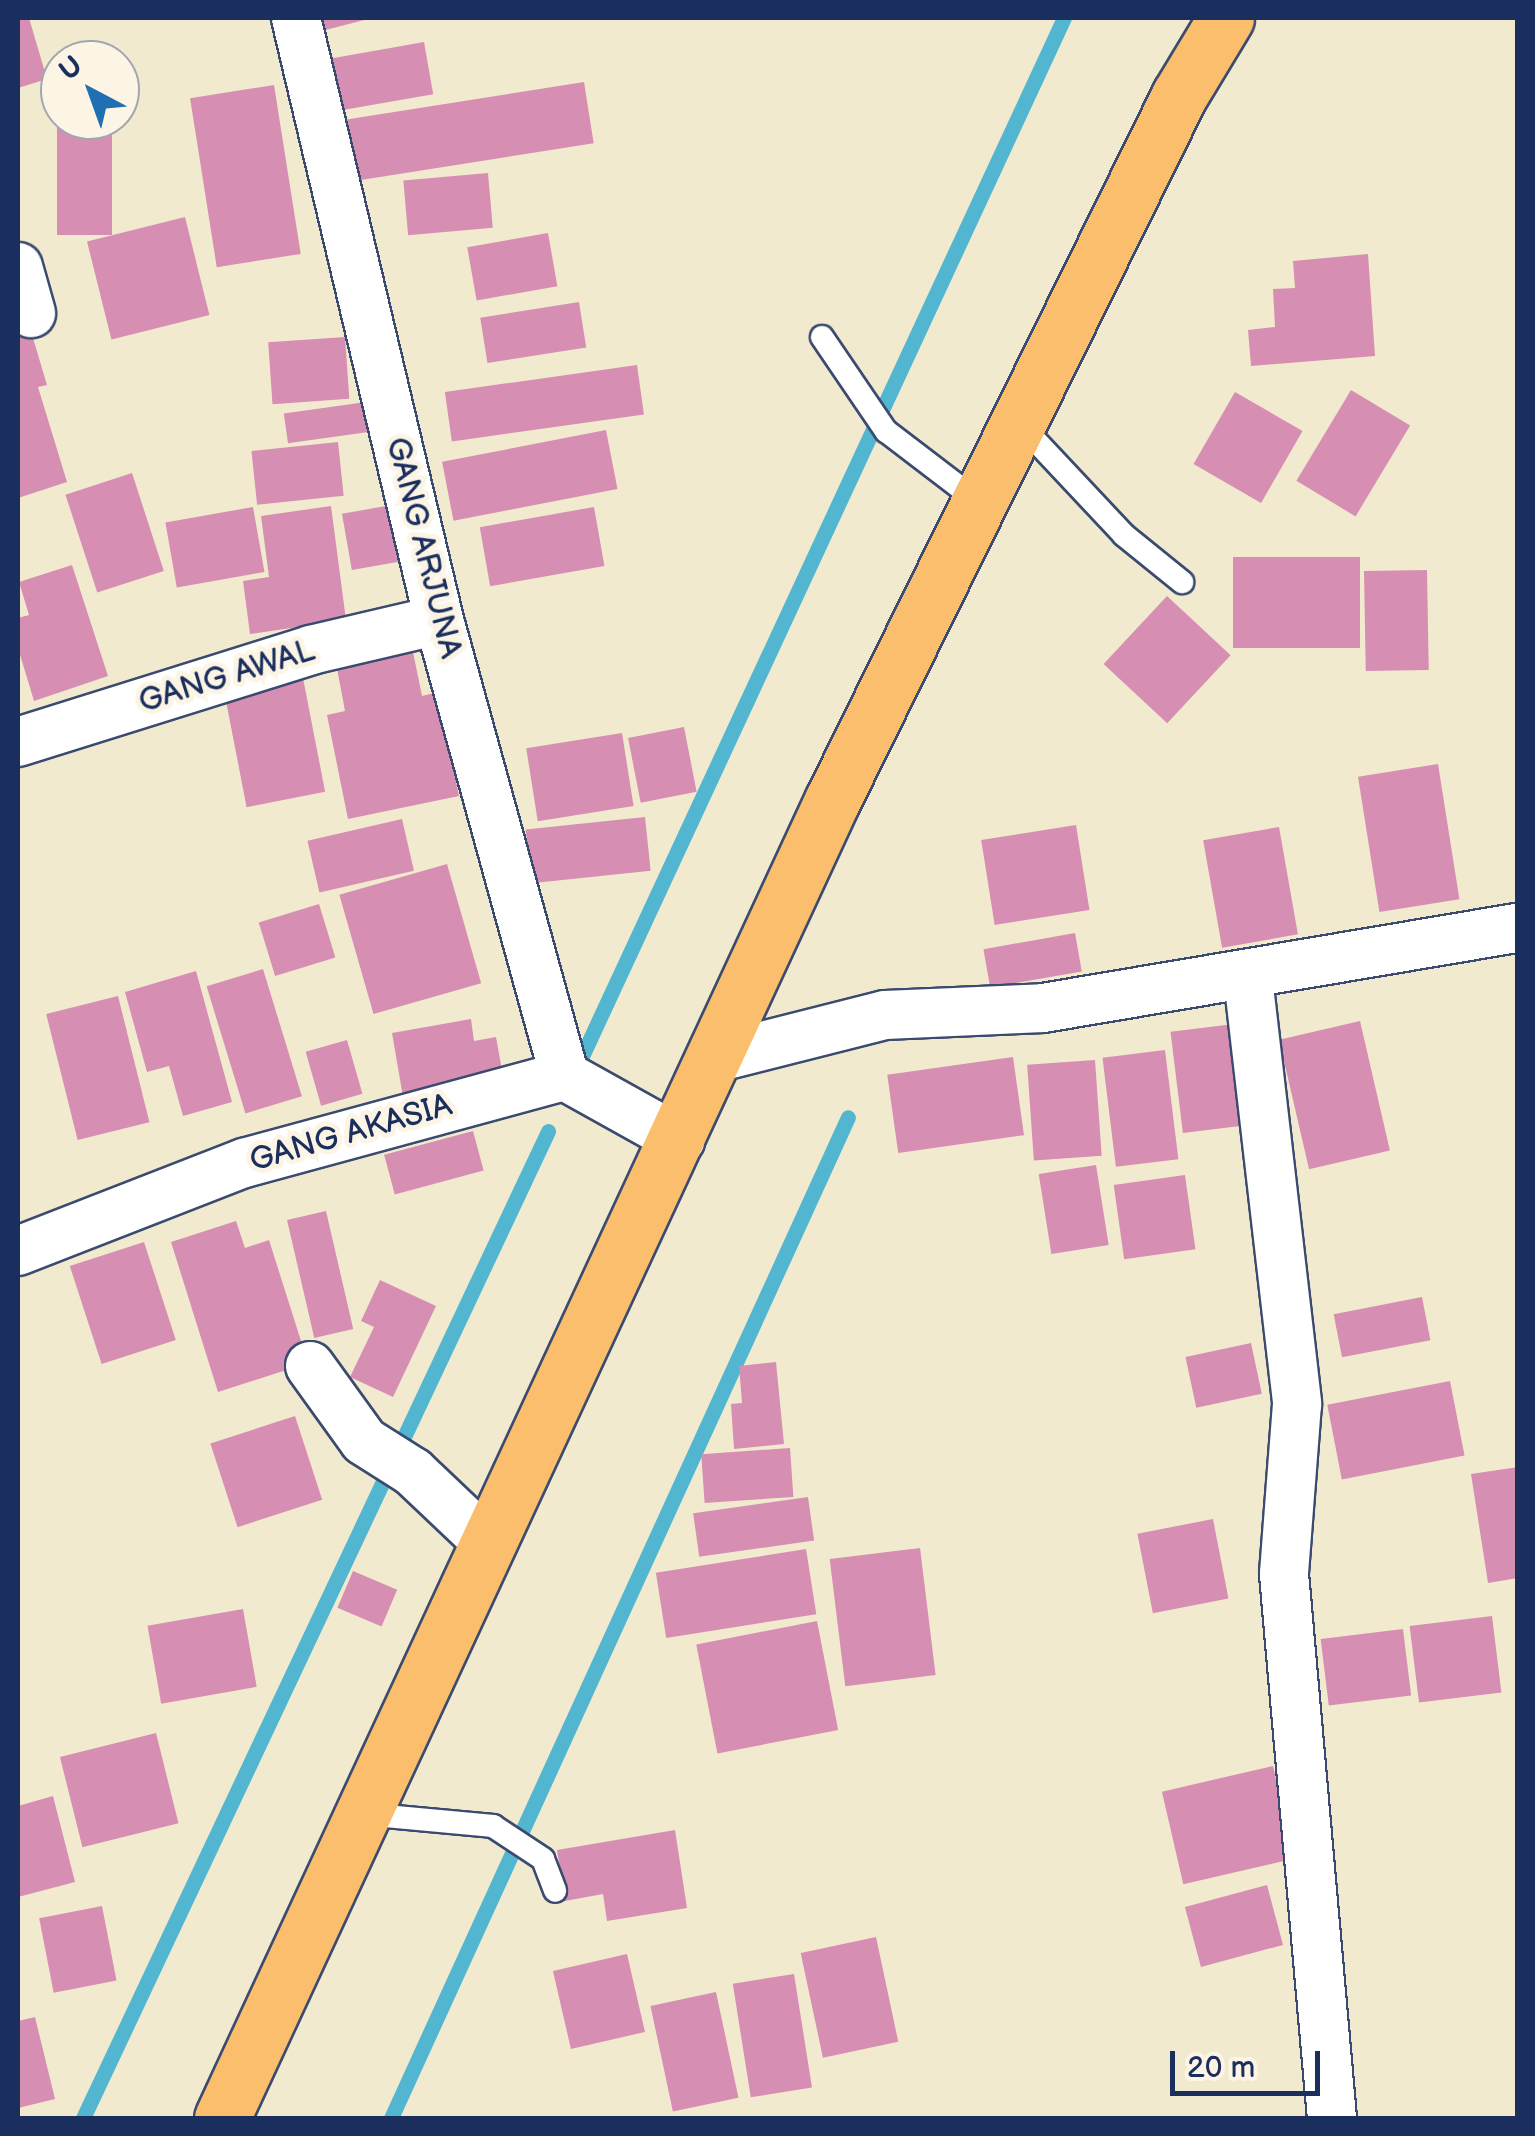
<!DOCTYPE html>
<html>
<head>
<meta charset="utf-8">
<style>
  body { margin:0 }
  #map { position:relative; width:1535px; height:2136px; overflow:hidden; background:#f2eacf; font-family:"Balsamiq Sans",sans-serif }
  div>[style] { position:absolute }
  .stream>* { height:15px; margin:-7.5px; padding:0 7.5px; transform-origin:7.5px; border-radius:7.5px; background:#52b6d1 }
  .building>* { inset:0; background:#d68fb3; transform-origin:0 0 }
  .roads { filter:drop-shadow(2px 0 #3b4b6f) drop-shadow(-2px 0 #3b4b6f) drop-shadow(0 2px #3b4b6f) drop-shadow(0 -2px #3b4b6f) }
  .lane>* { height:22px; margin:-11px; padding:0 11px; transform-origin:11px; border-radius:11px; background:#fff }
  .street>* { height:48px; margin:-24px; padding:0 24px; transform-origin:24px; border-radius:24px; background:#fff }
  .primary>* { height:55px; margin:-27.5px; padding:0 27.5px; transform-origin:27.5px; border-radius:27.5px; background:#fabe6d }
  span { translate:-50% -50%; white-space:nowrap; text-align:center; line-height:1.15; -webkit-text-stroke:10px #fcf5e5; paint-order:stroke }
  .street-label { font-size:32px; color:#1b2f5e }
  .frame { position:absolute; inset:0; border:20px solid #1b2f5e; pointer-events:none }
  .north { position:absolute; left:40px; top:40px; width:100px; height:100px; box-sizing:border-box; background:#fcf5e5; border:2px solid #a2a6af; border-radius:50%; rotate:319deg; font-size:28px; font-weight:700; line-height:40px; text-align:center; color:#1b2f5e }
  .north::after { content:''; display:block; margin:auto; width:35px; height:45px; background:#1f6fb2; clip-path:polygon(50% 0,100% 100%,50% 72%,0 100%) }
  .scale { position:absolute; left:1170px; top:2051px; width:150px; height:45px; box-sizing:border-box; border:5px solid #1b2f5e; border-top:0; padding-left:12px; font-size:30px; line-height:35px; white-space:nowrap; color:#1b2f5e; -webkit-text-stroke:8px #fcf5e5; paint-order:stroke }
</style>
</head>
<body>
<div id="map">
  <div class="stream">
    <i style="left:583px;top:1054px;width:1142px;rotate:-65.1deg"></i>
    <i style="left:83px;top:2118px;width:1091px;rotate:-64.77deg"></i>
    <i style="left:391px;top:2118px;width:1100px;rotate:-65.46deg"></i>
  </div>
  <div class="building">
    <i style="clip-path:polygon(18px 18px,29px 18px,47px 79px,18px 88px)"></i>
    <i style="clip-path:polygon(310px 18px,368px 18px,368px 19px,314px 33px)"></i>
    <i style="left:424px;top:42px;width:53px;height:93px;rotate:80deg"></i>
    <i style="left:584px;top:82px;width:62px;height:242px;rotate:81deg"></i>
    <i style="left:274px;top:85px;width:171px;height:85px;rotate:81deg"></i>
    <i style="left:57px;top:120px;width:55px;height:115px"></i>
    <i style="left:488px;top:173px;width:55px;height:85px;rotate:85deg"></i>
    <i style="left:185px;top:217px;width:101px;height:101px;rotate:76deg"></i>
    <i style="left:548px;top:233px;width:54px;height:82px;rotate:80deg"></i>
    <i style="clip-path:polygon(1368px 254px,1375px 356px,1251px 366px,1248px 330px,1275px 327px,1273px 289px,1295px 288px,1293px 261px)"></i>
    <i style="left:579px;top:302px;width:46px;height:100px;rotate:81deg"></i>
    <i style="clip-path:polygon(30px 328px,47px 385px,38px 387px,67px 482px,18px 498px,18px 332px)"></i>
    <i style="left:345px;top:337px;width:62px;height:77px;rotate:86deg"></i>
    <i style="left:637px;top:365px;width:50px;height:194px;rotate:82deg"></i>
    <i style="left:1351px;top:390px;width:69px;height:106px;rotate:31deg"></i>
    <i style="left:1235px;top:392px;width:78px;height:83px;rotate:30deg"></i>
    <i style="left:366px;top:402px;width:30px;height:83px;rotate:82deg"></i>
    <i style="left:606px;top:430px;width:60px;height:167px;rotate:79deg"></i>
    <i style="left:338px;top:442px;width:54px;height:87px;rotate:84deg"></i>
    <i style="left:132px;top:473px;width:103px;height:70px;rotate:72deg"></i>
    <i style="left:403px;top:503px;width:57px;height:62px;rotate:80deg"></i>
    <i style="clip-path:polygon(331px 506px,346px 620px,250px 634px,243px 581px,269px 577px,261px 516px)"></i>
    <i style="left:253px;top:507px;width:66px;height:89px;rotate:80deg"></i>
    <i style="left:594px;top:507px;width:60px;height:116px;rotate:80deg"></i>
    <i style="left:1233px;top:557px;width:127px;height:91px"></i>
    <i style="clip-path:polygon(72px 565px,108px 676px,34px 701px,18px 648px,18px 618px,29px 615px,19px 582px)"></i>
    <i style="left:1427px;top:570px;width:100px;height:63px;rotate:89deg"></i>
    <i style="left:1167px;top:596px;width:87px;height:93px;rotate:43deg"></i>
    <i style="clip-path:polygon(412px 647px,422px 696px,438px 692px,459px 796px,348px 819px,327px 715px,345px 711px,336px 663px)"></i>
    <i style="left:303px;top:678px;width:116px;height:80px;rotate:79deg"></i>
    <i style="left:684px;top:727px;width:66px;height:57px;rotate:79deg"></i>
    <i style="left:622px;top:733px;width:74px;height:97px;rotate:81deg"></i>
    <i style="left:1438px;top:764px;width:137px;height:81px;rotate:81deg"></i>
    <i style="left:645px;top:817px;width:54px;height:120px;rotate:84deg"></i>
    <i style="left:402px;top:819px;width:53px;height:97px;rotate:77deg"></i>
    <i style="left:1076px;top:825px;width:86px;height:96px;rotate:81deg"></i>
    <i style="left:1279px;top:827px;width:109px;height:77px;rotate:80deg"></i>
    <i style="left:447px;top:864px;width:124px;height:112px;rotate:74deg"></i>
    <i style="left:319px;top:904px;width:56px;height:63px;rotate:73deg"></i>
    <i style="left:1075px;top:933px;width:39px;height:93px;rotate:80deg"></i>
    <i style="left:263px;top:969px;width:133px;height:59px;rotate:73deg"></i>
    <i style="clip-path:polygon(196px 971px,232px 1102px,183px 1116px,169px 1066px,147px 1072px,125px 992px)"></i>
    <i style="left:118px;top:996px;width:130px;height:74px;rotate:76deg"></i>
    <i style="clip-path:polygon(471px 1019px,474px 1041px,496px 1037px,503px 1076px,404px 1103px,392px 1033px)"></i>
    <i style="left:1360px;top:1021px;width:133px;height:83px;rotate:77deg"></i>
    <i style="left:1234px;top:1024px;width:102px;height:64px;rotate:83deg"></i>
    <i style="left:347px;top:1040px;width:56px;height:43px;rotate:74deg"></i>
    <i style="left:1165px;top:1050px;width:110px;height:63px;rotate:83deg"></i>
    <i style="left:1013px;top:1057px;width:79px;height:127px;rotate:82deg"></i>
    <i style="left:1095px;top:1060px;width:96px;height:68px;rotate:86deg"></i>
    <i style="left:473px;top:1131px;width:41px;height:92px;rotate:75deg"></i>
    <i style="left:1096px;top:1165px;width:81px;height:58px;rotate:81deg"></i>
    <i style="left:1185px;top:1175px;width:75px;height:72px;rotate:82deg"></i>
    <i style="left:326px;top:1211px;width:121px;height:40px;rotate:77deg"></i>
    <i style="clip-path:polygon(236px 1221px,245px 1248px,269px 1240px,308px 1363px,218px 1392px,171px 1242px)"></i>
    <i style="left:144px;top:1242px;width:103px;height:78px;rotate:72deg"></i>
    <i style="clip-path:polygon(380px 1280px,436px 1306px,393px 1397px,350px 1377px,374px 1327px,361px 1321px)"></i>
    <i style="left:1422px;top:1297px;width:44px;height:90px;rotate:79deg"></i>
    <i style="left:1251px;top:1343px;width:52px;height:67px;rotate:78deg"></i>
    <i style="clip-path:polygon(776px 1362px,784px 1444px,734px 1449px,731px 1404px,742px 1403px,739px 1366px)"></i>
    <i style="left:1450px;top:1381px;width:76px;height:125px;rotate:79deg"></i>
    <i style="left:295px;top:1416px;width:88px;height:89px;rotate:72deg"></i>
    <i style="left:790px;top:1448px;width:49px;height:89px;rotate:86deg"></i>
    <i style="clip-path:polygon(1518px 1467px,1518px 1578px,1488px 1583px,1471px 1474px)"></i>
    <i style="left:808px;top:1497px;width:44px;height:116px;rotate:82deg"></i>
    <i style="left:1213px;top:1519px;width:81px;height:77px;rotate:79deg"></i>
    <i style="left:920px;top:1548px;width:128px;height:91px;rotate:83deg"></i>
    <i style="left:806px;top:1549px;width:66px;height:152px;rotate:81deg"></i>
    <i style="left:353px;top:1571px;width:48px;height:40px;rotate:23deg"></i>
    <i style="left:243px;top:1609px;width:79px;height:97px;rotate:80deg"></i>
    <i style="left:1492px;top:1616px;width:77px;height:83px;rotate:83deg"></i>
    <i style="left:817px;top:1621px;width:111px;height:123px;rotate:79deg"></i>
    <i style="left:1403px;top:1629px;width:67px;height:83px;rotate:83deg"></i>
    <i style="left:156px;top:1733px;width:93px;height:99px;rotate:76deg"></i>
    <i style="left:1273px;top:1766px;width:95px;height:114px;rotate:77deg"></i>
    <i style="clip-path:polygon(53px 1796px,75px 1882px,18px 1897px,18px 1806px)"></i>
    <i style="clip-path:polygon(675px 1830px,687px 1908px,607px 1921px,603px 1894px,565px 1901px,557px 1850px)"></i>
    <i style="left:1267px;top:1885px;width:62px;height:85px;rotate:75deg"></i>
    <i style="left:102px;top:1906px;width:76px;height:64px;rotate:79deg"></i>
    <i style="left:876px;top:1937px;width:107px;height:77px;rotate:78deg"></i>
    <i style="left:627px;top:1954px;width:80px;height:76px;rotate:77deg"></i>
    <i style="left:794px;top:1974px;width:115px;height:62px;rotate:81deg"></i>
    <i style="left:716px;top:1992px;width:108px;height:67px;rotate:78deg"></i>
    <i style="clip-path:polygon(35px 2017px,55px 2099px,18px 2108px,18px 2021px)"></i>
  </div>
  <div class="roads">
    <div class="lane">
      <i style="left:822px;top:337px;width:114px;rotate:55.8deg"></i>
      <i style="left:886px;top:431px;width:117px;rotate:37.4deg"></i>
      <i style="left:1018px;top:422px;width:155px;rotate:46.8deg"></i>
      <i style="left:1124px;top:535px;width:75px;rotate:39deg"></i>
      <i style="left:364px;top:1814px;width:130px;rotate:5.3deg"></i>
      <i style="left:493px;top:1826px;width:60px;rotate:33.4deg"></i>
      <i style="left:543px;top:1859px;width:34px;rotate:69deg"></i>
    </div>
    <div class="street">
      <i style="left:296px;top:18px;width:619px;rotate:76.64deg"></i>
      <i style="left:439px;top:620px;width:473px;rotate:74.6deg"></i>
      <i style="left:18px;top:267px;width:48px;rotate:74.2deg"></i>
      <i style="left:18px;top:742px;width:307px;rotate:-17.4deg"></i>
      <i style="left:311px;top:650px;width:131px;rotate:-13.2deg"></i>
      <i style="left:1248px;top:978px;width:429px;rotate:83.4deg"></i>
      <i style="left:1297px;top:1404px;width:170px;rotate:94.4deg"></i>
      <i style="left:1284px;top:1574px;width:546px;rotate:84.96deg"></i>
      <i style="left:719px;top:1057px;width:171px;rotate:-14.2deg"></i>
      <i style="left:885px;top:1015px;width:158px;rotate:-2.5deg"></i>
      <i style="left:1043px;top:1008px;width:482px;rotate:-9.6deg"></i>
      <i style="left:18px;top:1251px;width:243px;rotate:-21.3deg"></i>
      <i style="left:244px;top:1163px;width:333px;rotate:-15.2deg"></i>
      <i style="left:565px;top:1076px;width:132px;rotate:29.1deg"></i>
      <i style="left:310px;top:1366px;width:92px;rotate:54.2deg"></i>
      <i style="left:364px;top:1441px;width:58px;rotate:32.3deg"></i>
      <i style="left:413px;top:1472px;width:105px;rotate:43.5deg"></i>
    </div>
    <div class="primary">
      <i style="left:222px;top:2118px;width:1454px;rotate:-65.15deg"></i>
      <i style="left:833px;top:799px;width:784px;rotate:-63.79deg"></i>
      <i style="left:1179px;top:96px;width:91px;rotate:-58.9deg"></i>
    </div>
  </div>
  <div class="street-label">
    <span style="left:423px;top:548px;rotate:76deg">GANG ARJUNA</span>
    <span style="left:227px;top:677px;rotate:-17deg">GANG AWAL</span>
    <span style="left:351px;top:1134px;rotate:-16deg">GANG AKASIA</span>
  </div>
  <div class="frame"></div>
  <div class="north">U</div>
  <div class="scale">20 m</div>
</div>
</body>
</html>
